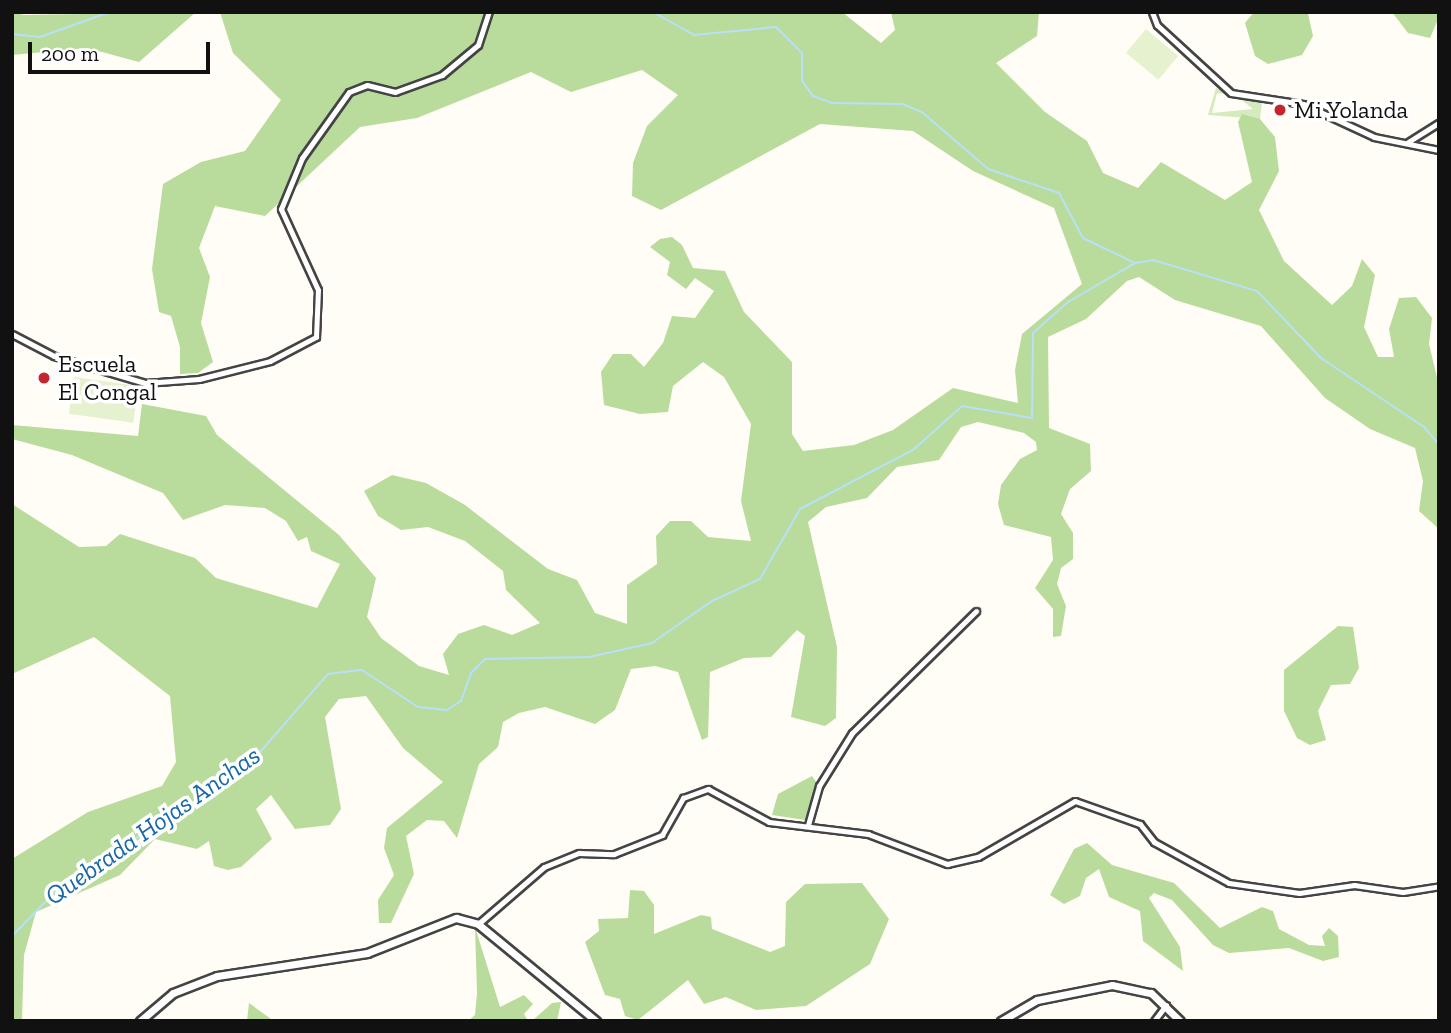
<!DOCTYPE html>
<html>
<head>
<meta charset="utf-8">
<style>
  body { margin:0 }
  #map { position:relative; width:1451px; height:1033px; overflow:hidden; background:#fffdf5; font-family:"Zilla Slab",serif }
  div>[style] { position:absolute }
  .green>* { inset:0; background:#d5ebbd }
  .forest>* { inset:0; background:#b9dc9c }
  .pitch>* { inset:0; background:#e6f2cf; transform-origin:0 0 }
  .stream>* { height:2px; margin:-1px; padding:0 1px; transform-origin:1px; border-radius:1px; background:#b9e0f7 }
  .roads { filter:drop-shadow(2px 0 #444) drop-shadow(-2px 0 #444) drop-shadow(0 2px #444) drop-shadow(0 -2px #444) }
  .minor>* { height:5px; margin:-2.5px; padding:0 2.5px; transform-origin:2.5px; border-radius:2.5px; background:#fff }
  .tertiary>* { height:7px; margin:-3.5px; padding:0 3.5px; transform-origin:3.5px; border-radius:3.5px; background:#fff }
  .dots>* { width:19px; height:19px; translate:-50% -50%; box-sizing:border-box; border:4px solid #fff; border-radius:50% }
  span { translate:-50% -50%; white-space:nowrap; text-align:center; line-height:1.15; -webkit-text-stroke:7px #fff; paint-order:stroke }
  .poi-label { font-size:24px; color:#111 }
  .left { translate:0 -50%; text-align:left }
  .water-label { font-size:26px; color:#1768a6; font-style:italic }
  .frame { position:absolute; inset:0; border:14px solid #111; pointer-events:none }
  .scale { position:absolute; left:28px; top:42px; width:182px; height:32px; box-sizing:border-box; border:4px solid #111; border-top:0; padding-left:9px; font-size:21px; line-height:24px; white-space:nowrap; color:#111; -webkit-text-stroke:5px #fff; paint-order:stroke }
</style>
</head>
<body>
<div id="map">
  <div class="green">
    <i style="clip-path:polygon(1216px 88px,1228px 94px,1217px 93px,1212px 113px,1253px 109px,1239px 98px,1262px 102px,1260px 119px,1208px 115px)"></i>
  </div>
  <div class="forest">
    <i style="clip-path:polygon(12px 12px,24px 15px,196px 12px,139px 62px,87px 48px,12px 55px)"></i>
    <i style="clip-path:polygon(220px 12px,842px 12px,881px 43px,895px 30px,891px 12px,1039px 12px,1037px 36px,996px 63px,1045px 112px,1087px 141px,1103px 173px,1138px 188px,1161px 162px,1225px 200px,1252px 182px,1238px 122px,1242px 114px,1260px 119px,1275px 137px,1279px 171px,1259px 210px,1284px 261px,1332px 305px,1352px 286px,1362px 259px,1375px 275px,1364px 327px,1378px 357px,1394px 357px,1389px 329px,1399px 298px,1416px 297px,1432px 318px,1429px 344px,1439px 386px,1439px 529px,1419px 511px,1423px 481px,1415px 448px,1370px 429px,1325px 398px,1261px 326px,1175px 300px,1139px 277px,1127px 281px,1086px 319px,1048px 337px,1049px 428px,1090px 444px,1091px 471px,1070px 489px,1061px 514px,1073px 533px,1073px 559px,1061px 568px,1057px 584px,1066px 606px,1061px 636px,1053px 637px,1053px 609px,1035px 588px,1053px 560px,1051px 537px,1004px 525px,998px 504px,1001px 485px,1020px 459px,1037px 450px,1036px 442px,1024px 433px,978px 422px,961px 427px,939px 460px,897px 467px,867px 498px,826px 507px,808px 522px,837px 647px,836px 718px,825px 726px,791px 717px,805px 636px,797px 630px,771px 657px,744px 658px,710px 672px,708px 737px,702px 740px,678px 672px,655px 666px,631px 669px,615px 710px,595px 724px,545px 707px,519px 713px,503px 722px,498px 747px,479px 764px,457px 838px,444px 821px,427px 820px,406px 836px,414px 874px,391px 923px,379px 923px,378px 900px,394px 875px,384px 848px,387px 828px,443px 782px,403px 748px,366px 696px,339px 699px,325px 717px,341px 809px,330px 825px,295px 829px,271px 795px,256px 809px,272px 839px,241px 867px,228px 870px,214px 866px,209px 841px,197px 849px,155px 839px,120px 875px,36px 912px,24px 955px,22px 1021px,12px 1021px,12px 859px,88px 812px,162px 786px,176px 762px,170px 696px,94px 637px,12px 674px,12px 504px,79px 547px,106px 546px,120px 534px,195px 558px,216px 578px,317px 608px,340px 564px,311px 551px,307px 537px,298px 541px,286px 521px,265px 508px,225px 505px,183px 520px,163px 493px,72px 455px,12px 439px,12px 425px,138px 436px,142px 404px,206px 416px,217px 435px,339px 535px,376px 578px,367px 617px,381px 638px,419px 666px,449px 675px,443px 654px,458px 634px,484px 625px,512px 635px,540px 623px,506px 590px,503px 571px,465px 541px,428px 527px,401px 530px,378px 516px,364px 491px,392px 475px,426px 483px,465px 505px,548px 569px,577px 580px,595px 613px,627px 624px,627px 585px,657px 564px,656px 536px,670px 521px,691px 521px,708px 537px,751px 541px,741px 501px,751px 424px,724px 377px,703px 362px,673px 386px,668px 412px,640px 414px,604px 405px,601px 372px,613px 354px,631px 354px,644px 367px,663px 343px,672px 316px,695px 318px,714px 291px,695px 278px,686px 289px,667px 275px,670px 262px,650px 247px,660px 239px,672px 237px,682px 245px,693px 268px,725px 271px,744px 312px,792px 362px,792px 434px,803px 451px,854px 445px,893px 430px,953px 388px,1018px 403px,1015px 370px,1022px 334px,1082px 284px,1054px 208px,973px 171px,913px 131px,820px 124px,661px 210px,632px 196px,633px 163px,647px 126px,678px 95px,642px 70px,571px 92px,531px 72px,417px 118px,360px 127px,265px 216px,215px 206px,199px 248px,210px 277px,201px 323px,213px 362px,198px 373px,180px 374px,180px 347px,171px 316px,159px 312px,152px 269px,163px 184px,201px 162px,245px 151px,281px 100px,233px 53px)"></i>
    <i style="clip-path:polygon(1254px 12px,1308px 14px,1313px 36px,1302px 55px,1268px 64px,1255px 56px,1245px 23px)"></i>
    <i style="clip-path:polygon(1392px 12px,1439px 12px,1439px 17px,1430px 38px,1408px 33px)"></i>
    <i style="clip-path:polygon(1338px 626px,1353px 627px,1359px 668px,1350px 684px,1331px 685px,1318px 711px,1326px 740px,1310px 745px,1297px 738px,1284px 711px,1284px 670px)"></i>
    <i style="clip-path:polygon(812px 776px,817px 783px,805px 820px,772px 815px,778px 794px)"></i>
    <i style="clip-path:polygon(1087px 843px,1112px 865px,1174px 883px,1220px 928px,1262px 907px,1273px 911px,1279px 929px,1309px 945px,1325px 946px,1322px 936px,1329px 928px,1338px 936px,1339px 957px,1323px 961px,1289px 948px,1229px 953px,1213px 945px,1172px 900px,1154px 893px,1149px 898px,1180px 947px,1183px 971px,1143px 941px,1140px 911px,1109px 897px,1099px 869px,1086px 878px,1080px 896px,1064px 904px,1050px 895px,1074px 849px)"></i>
    <i style="clip-path:polygon(862px 883px,889px 919px,870px 964px,806px 1006px,756px 1010px,726px 997px,704px 1004px,688px 980px,638px 1020px,625px 1016px,620px 999px,605px 995px,585px 942px,599px 931px,598px 919px,628px 918px,630px 890px,644px 891px,654px 905px,654px 934px,701px 915px,711px 917px,712px 929px,770px 952px,785px 946px,786px 902px,805px 884px)"></i>
    <i style="clip-path:polygon(475px 927px,500px 1007px,524px 995px,533px 1004px,524px 1014px,528px 1021px,468px 1021px,475px 1015px,477px 993px)"></i>
    <i style="clip-path:polygon(561px 1002px,557px 1021px,532px 1021px,552px 1003px)"></i>
    <i style="clip-path:polygon(249px 1003px,271px 1019px,273px 1021px,247px 1021px)"></i>
  </div>
  <div class="pitch">
    <i style="left:1146px;top:29px;width:42px;height:31px;rotate:40deg"></i>
    <i style="left:74px;top:377px;width:65px;height:37px;rotate:8deg"></i>
  </div>
  <div class="stream">
    <i style="left:653px;top:12px;width:47px;rotate:29.3deg"></i>
    <i style="left:694px;top:35px;width:82px;rotate:-5.6deg"></i>
    <i style="left:776px;top:27px;width:37px;rotate:45deg"></i>
    <i style="left:802px;top:53px;width:28px;rotate:90deg"></i>
    <i style="left:802px;top:81px;width:19px;rotate:54deg"></i>
    <i style="left:813px;top:96px;width:20px;rotate:20deg"></i>
    <i style="left:832px;top:103px;width:71px;rotate:0.8deg"></i>
    <i style="left:903px;top:104px;width:22px;rotate:24deg"></i>
    <i style="left:923px;top:113px;width:86px;rotate:40.7deg"></i>
    <i style="left:988px;top:169px;width:75px;rotate:18.7deg"></i>
    <i style="left:1059px;top:193px;width:51px;rotate:61.9deg"></i>
    <i style="left:1083px;top:238px;width:58px;rotate:25.7deg"></i>
    <i style="left:12px;top:34px;width:28px;rotate:6deg"></i>
    <i style="left:40px;top:37px;width:74px;rotate:-19.7deg"></i>
    <i style="left:12px;top:936px;width:67px;rotate:-45.6deg"></i>
    <i style="left:59px;top:888px;width:225px;rotate:-32.8deg"></i>
    <i style="left:248px;top:766px;width:122px;rotate:-49deg"></i>
    <i style="left:328px;top:674px;width:34px;rotate:-7deg"></i>
    <i style="left:362px;top:670px;width:67px;rotate:33.5deg"></i>
    <i style="left:418px;top:707px;width:29px;rotate:6deg"></i>
    <i style="left:447px;top:710px;width:17px;rotate:-33deg"></i>
    <i style="left:461px;top:701px;width:30px;rotate:-70deg"></i>
    <i style="left:471px;top:673px;width:20px;rotate:-45deg"></i>
    <i style="left:485px;top:659px;width:104px;rotate:-1.1deg"></i>
    <i style="left:589px;top:657px;width:65px;rotate:-12.5deg"></i>
    <i style="left:652px;top:643px;width:73px;rotate:-35deg"></i>
    <i style="left:712px;top:601px;width:53px;rotate:-24.6deg"></i>
    <i style="left:760px;top:579px;width:81px;rotate:-60.3deg"></i>
    <i style="left:800px;top:509px;width:127px;rotate:-27.6deg"></i>
    <i style="left:913px;top:450px;width:66px;rotate:-41.9deg"></i>
    <i style="left:962px;top:406px;width:71px;rotate:9.7deg"></i>
    <i style="left:1032px;top:418px;width:85px;rotate:-89.3deg"></i>
    <i style="left:1033px;top:333px;width:47px;rotate:-41.5deg"></i>
    <i style="left:1068px;top:302px;width:78px;rotate:-30.2deg"></i>
    <i style="left:1135px;top:263px;width:18px;rotate:-9deg"></i>
    <i style="left:1153px;top:260px;width:109px;rotate:16.6deg"></i>
    <i style="left:1257px;top:291px;width:93px;rotate:46.3deg"></i>
    <i style="left:1321px;top:358px;width:124px;rotate:33.8deg"></i>
    <i style="left:1424px;top:427px;width:23px;rotate:50deg"></i>
  </div>
  <div class="roads">
    <div class="minor">
      <i style="left:1152px;top:12px;width:14px;rotate:69deg"></i>
      <i style="left:1157px;top:25px;width:100px;rotate:42.6deg"></i>
      <i style="left:1231px;top:93px;width:73px;rotate:8.7deg"></i>
      <i style="left:1303px;top:104px;width:78px;rotate:24.9deg"></i>
      <i style="left:1374px;top:137px;width:66px;rotate:11.3deg"></i>
      <i style="left:1408px;top:142px;width:36px;rotate:-32deg"></i>
      <i style="left:12px;top:334px;width:47px;rotate:27.6deg"></i>
      <i style="left:54px;top:356px;width:95px;rotate:16.5deg"></i>
      <i style="left:145px;top:383px;width:54px;rotate:-4.2deg"></i>
      <i style="left:199px;top:379px;width:73px;rotate:-14.2deg"></i>
      <i style="left:270px;top:361px;width:52px;rotate:-27.6deg"></i>
      <i style="left:316px;top:337px;width:47px;rotate:-87.6deg"></i>
      <i style="left:318px;top:290px;width:89px;rotate:-114.6deg"></i>
      <i style="left:281px;top:209px;width:55px;rotate:-67.6deg"></i>
      <i style="left:302px;top:158px;width:81px;rotate:-54.5deg"></i>
      <i style="left:349px;top:92px;width:19px;rotate:-21deg"></i>
      <i style="left:367px;top:85px;width:29px;rotate:14deg"></i>
      <i style="left:395px;top:92px;width:50px;rotate:-19.9deg"></i>
      <i style="left:442px;top:75px;width:47px;rotate:-39.8deg"></i>
      <i style="left:478px;top:45px;width:35px;rotate:-72deg"></i>
      <i style="left:808px;top:825px;width:41px;rotate:-74.2deg"></i>
      <i style="left:819px;top:786px;width:62px;rotate:-58.1deg"></i>
      <i style="left:852px;top:733px;width:174px;rotate:-44.5deg"></i>
      <i style="left:478px;top:924px;width:87px;rotate:-40.8deg"></i>
      <i style="left:544px;top:867px;width:38px;rotate:-22deg"></i>
      <i style="left:579px;top:853px;width:35px;rotate:2deg"></i>
      <i style="left:614px;top:854px;width:52px;rotate:-21.6deg"></i>
      <i style="left:662px;top:835px;width:43px;rotate:-60.4deg"></i>
      <i style="left:683px;top:798px;width:27px;rotate:-20deg"></i>
      <i style="left:708px;top:789px;width:69px;rotate:28.4deg"></i>
      <i style="left:769px;top:822px;width:100px;rotate:6.9deg"></i>
      <i style="left:868px;top:834px;width:85px;rotate:20.8deg"></i>
      <i style="left:947px;top:864px;width:32px;rotate:-13deg"></i>
      <i style="left:978px;top:857px;width:112px;rotate:-30deg"></i>
      <i style="left:1075px;top:801px;width:69px;rotate:19.5deg"></i>
      <i style="left:1140px;top:824px;width:23px;rotate:52deg"></i>
      <i style="left:1154px;top:842px;width:85px;rotate:28.7deg"></i>
      <i style="left:1229px;top:883px;width:71px;rotate:8.1deg"></i>
      <i style="left:1299px;top:893px;width:56px;rotate:-8.3deg"></i>
      <i style="left:1354px;top:885px;width:49px;rotate:8.1deg"></i>
      <i style="left:1403px;top:892px;width:36px;rotate:-9deg"></i>
      <i style="left:1154px;top:1021px;width:20px;rotate:-53deg"></i>
    </div>
    <div class="tertiary">
      <i style="left:140px;top:1021px;width:43px;rotate:-40.3deg"></i>
      <i style="left:173px;top:993px;width:47px;rotate:-21.1deg"></i>
      <i style="left:217px;top:976px;width:152px;rotate:-8.7deg"></i>
      <i style="left:367px;top:953px;width:96px;rotate:-21.5deg"></i>
      <i style="left:456px;top:918px;width:23px;rotate:15deg"></i>
      <i style="left:478px;top:924px;width:153px;rotate:39.4deg"></i>
      <i style="left:1001px;top:1021px;width:42px;rotate:-30.3deg"></i>
      <i style="left:1037px;top:1000px;width:76px;rotate:-11.3deg"></i>
      <i style="left:1112px;top:985px;width:40px;rotate:12deg"></i>
      <i style="left:1151px;top:993px;width:40px;rotate:44deg"></i>
    </div>
  </div>
  <div class="dots">
    <i style="left:1280px;top:110px;background:#c4262e"></i>
    <i style="left:44px;top:378px;background:#c4262e"></i>
  </div>
  <div class="poi-label">
    <span class="left" style="left:1294px;top:110px">Mi Yolanda</span>
    <span class="left" style="left:58px;top:378px">Escuela<br>El Congal</span>
  </div>
  <div class="water-label">
    <span style="left:153px;top:826px;rotate:-35deg">Quebrada Hojas Anchas</span>
  </div>
  <div class="frame"></div>
  <div class="scale">200 m</div>
</div>
</body>
</html>
